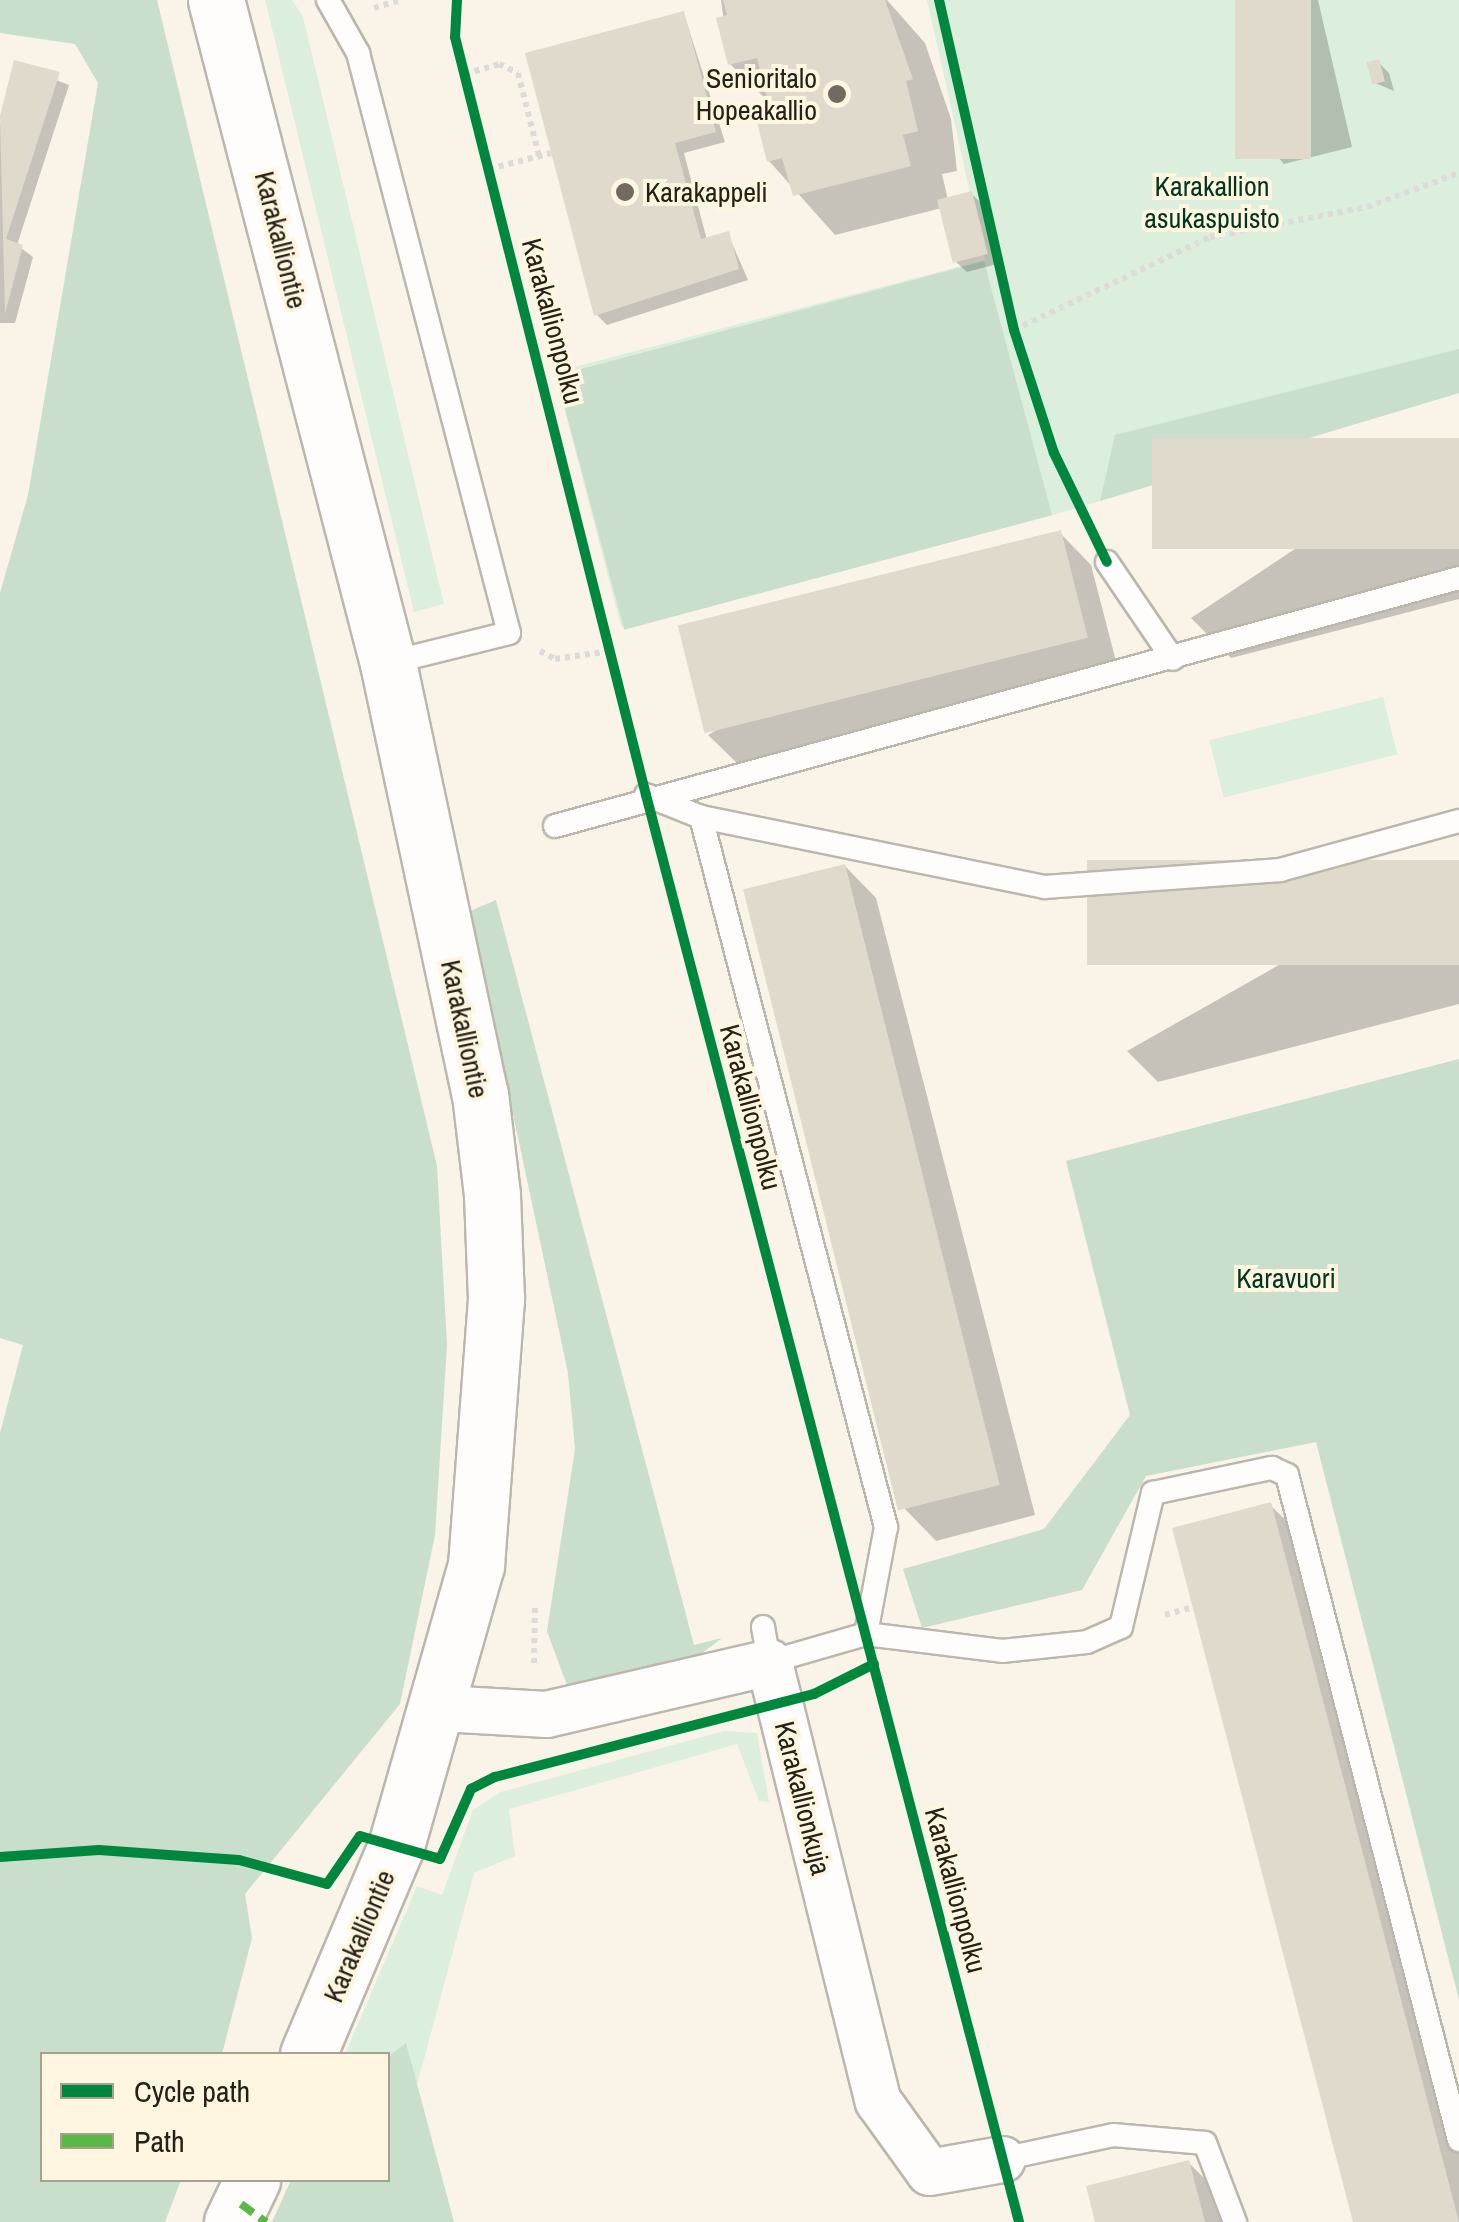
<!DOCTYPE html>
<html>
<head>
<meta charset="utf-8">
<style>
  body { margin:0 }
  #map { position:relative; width:1459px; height:2222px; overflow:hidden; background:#f9f3e8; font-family:"Archivo Narrow",sans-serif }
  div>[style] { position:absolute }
  .green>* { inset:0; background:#dcefdd; transform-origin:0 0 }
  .forest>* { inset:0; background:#c9dfcb; transform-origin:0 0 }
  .shadow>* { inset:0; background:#0003 }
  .building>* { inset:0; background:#e0dacd; transform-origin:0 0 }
  .path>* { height:6px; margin-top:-3px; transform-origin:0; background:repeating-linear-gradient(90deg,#dddbd8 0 5px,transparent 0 10px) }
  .roads { filter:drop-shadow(2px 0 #bcb6ac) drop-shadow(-2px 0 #bcb6ac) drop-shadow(0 2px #bcb6ac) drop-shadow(0 -2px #bcb6ac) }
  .lane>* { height:22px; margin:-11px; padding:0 11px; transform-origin:11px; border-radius:11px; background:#fefdfc }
  .street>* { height:45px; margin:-22.5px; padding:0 22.5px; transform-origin:22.5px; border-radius:22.5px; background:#fefdfc }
  .secondary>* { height:55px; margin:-27.5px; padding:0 27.5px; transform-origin:27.5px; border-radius:27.5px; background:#fefdfc }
  .quiet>* { height:8px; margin-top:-4px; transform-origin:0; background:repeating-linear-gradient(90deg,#58b947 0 15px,transparent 0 23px) }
  .cycleway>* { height:10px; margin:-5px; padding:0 5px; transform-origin:5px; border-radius:5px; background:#00873e }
  .dots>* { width:28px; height:28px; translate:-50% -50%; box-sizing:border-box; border:5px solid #fff6e2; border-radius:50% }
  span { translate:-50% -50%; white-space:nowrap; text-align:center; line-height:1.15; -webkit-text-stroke:8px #fff6e2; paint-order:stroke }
  .poi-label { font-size:28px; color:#262115 }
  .right { translate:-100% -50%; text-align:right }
  .left { translate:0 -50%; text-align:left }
  .park-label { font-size:28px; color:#00371f }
  .street-label { font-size:28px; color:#262115 }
  .legend { position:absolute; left:40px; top:2052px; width:350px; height:130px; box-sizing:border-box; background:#fff6e2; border:2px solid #a8a190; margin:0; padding:12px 18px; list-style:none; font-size:30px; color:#262115 }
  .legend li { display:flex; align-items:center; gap:20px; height:50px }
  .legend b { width:50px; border:2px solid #a8a190 }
</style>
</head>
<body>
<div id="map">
  <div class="green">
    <i style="clip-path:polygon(265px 0,292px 0,303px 17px,444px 604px,414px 612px)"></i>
    <i style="clip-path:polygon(927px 0,1459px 0,1459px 393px,1050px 516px,621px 627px,555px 372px,985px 260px)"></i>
    <i style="left:1383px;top:697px;width:59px;height:179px;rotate:76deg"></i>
    <i style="clip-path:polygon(724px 1731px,757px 1733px,769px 1802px,759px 1801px,737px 1744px,509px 1809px,515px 1856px,474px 1873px,417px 2085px,406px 2044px,388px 2057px,345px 2054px,417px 1886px,442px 1895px,473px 1810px,501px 1792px)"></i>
  </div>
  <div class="forest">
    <i style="clip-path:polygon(0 0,157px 0,437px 1166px,447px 1345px,435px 1535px,400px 1704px,245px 1894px,252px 1938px,222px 2054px,42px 2054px,42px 2180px,181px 2180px,165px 2222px,0 2222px,0 1433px,23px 1345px,0 1338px,0 593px,28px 495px,98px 83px,75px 44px,0 33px)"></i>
    <i style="left:984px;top:261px;width:263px;height:443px;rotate:75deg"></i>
    <i style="clip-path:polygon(1459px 349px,1459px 393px,1100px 501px,1115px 435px)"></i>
    <i style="clip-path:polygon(496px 900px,694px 1645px,722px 1638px,689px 1663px,568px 1688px,547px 1631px,575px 1449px,568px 1373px,470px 911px)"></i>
    <i style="clip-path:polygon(1459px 1059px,1459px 2000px,1316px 1442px,1146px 1476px,1082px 1590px,922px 1628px,903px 1569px,1044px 1529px,1130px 1415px,1066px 1161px)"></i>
    <i style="clip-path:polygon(406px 2043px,454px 2222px,272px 2222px,291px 2180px,388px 2180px,388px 2057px)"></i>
  </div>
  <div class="shadow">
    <i style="clip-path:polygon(721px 0,887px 0,925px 43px,951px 119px,957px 171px,942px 174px,948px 200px,972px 194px,982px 204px,997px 264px,967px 272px,956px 262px,942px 208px,835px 235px,769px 161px,771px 104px,730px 64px)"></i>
    <i style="clip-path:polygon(1238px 0,1318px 0,1352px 147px,1284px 164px,1274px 153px)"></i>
    <i style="clip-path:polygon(684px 14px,725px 142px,684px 153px,707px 240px,728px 234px,748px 280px,607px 325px,597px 315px)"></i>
    <i style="clip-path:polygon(1378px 62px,1389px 73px,1394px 91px,1375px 83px)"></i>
    <i style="clip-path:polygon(16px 64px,69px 85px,17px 245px,33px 257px,15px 323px,0 323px,0 126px)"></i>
    <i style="clip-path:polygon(1459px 440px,1459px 599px,1231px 658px,1191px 618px)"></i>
    <i style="clip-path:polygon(1060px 533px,1091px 565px,1118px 669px,740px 766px,708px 735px)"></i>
    <i style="clip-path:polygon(1459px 863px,1459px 1004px,1158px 1082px,1127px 1051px)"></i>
    <i style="clip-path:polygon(845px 866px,876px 898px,1035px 1515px,936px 1541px,905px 1509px)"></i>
    <i style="clip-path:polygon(1270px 1505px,1302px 1536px,1459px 2139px,1459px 2222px,1355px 2222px)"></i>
    <i style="clip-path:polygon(1188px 2162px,1220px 2194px,1227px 2222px,1097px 2222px)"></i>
  </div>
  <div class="building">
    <i style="clip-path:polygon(723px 0,885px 0,913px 79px,906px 81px,918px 131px,903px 135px,911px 166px,793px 196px,782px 158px,767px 162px,754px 110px,769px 106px,757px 58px,728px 65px,716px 18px,727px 15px)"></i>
    <i style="left:1235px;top:0;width:76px;height:159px"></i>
    <i style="clip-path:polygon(684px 11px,716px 132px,675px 143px,701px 239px,729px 231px,739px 269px,594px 316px,525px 53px)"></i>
    <i style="left:1379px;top:59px;width:23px;height:13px;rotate:75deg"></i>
    <i style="clip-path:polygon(14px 60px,60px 72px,6px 239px,23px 245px,5px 314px,0 116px)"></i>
    <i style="left:972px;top:191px;width:65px;height:36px;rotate:76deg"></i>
    <i style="left:1459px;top:438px;width:111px;height:307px;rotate:90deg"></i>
    <i style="left:1061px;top:530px;width:111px;height:395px;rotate:76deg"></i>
    <i style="left:1459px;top:860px;width:105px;height:372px;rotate:90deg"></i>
    <i style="left:845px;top:864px;width:640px;height:105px;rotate:76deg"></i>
    <i style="clip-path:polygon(1271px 1502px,1289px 1570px,1459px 2222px,1353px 2222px,1172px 1528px)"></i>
    <i style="clip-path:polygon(1189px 2160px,1205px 2222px,1095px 2222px,1086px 2186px)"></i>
  </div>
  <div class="path">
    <i style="left:374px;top:8px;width:27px;rotate:-17deg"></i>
    <i style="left:465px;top:74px;width:35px;rotate:-16deg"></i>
    <i style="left:499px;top:64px;width:21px;rotate:25deg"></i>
    <i style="left:518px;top:73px;width:86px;rotate:75.8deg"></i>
    <i style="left:489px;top:169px;width:64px;rotate:-14.5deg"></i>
    <i style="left:1014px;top:330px;width:217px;rotate:-25.4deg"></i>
    <i style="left:1210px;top:237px;width:160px;rotate:-10.8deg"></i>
    <i style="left:1367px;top:207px;width:98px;rotate:-20.3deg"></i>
    <i style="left:540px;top:651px;width:17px;rotate:28deg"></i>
    <i style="left:555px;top:659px;width:57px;rotate:-8.1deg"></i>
    <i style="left:1165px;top:1615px;width:29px;rotate:-16deg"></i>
    <i style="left:534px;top:1663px;width:58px;rotate:-89deg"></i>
  </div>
  <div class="roads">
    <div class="lane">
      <i style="left:328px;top:0;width:61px;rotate:60.5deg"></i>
      <i style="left:358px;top:53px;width:599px;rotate:75.41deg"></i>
      <i style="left:509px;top:633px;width:125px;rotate:166.1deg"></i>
      <i style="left:1107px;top:562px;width:117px;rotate:55.8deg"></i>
      <i style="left:646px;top:795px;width:59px;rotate:21.8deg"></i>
      <i style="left:701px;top:817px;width:351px;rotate:11.5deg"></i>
      <i style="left:1045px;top:887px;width:236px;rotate:-4.1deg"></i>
      <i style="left:1280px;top:870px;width:186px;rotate:-15.3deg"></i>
      <i style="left:701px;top:817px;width:734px;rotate:75.4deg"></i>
      <i style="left:886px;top:1527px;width:109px;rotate:100.6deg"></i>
      <i style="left:555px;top:826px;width:937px;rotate:-15.34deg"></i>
      <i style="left:763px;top:1627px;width:36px;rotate:80deg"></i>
      <i style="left:769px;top:1662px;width:101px;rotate:-16.1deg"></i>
      <i style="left:866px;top:1634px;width:137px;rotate:7.1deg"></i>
      <i style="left:1002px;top:1651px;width:85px;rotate:-6deg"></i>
      <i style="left:1087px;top:1642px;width:37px;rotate:-24deg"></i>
      <i style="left:1121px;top:1627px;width:138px;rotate:-76.6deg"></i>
      <i style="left:1153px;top:1493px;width:122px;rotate:-11.9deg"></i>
      <i style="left:1272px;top:1468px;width:17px;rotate:25deg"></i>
      <i style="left:1287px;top:1475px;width:687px;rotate:75.5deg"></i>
      <i style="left:1002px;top:2159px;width:114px;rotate:-12.2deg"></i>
      <i style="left:1113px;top:2135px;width:92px;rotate:5deg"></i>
      <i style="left:1205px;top:2143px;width:85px;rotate:69.2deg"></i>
    </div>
    <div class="street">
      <i style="left:442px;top:1708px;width:104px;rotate:3.3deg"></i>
      <i style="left:546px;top:1714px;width:229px;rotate:-13.1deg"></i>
      <i style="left:769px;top:1662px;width:452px;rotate:76.1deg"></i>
      <i style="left:878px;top:2101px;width:87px;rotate:54.3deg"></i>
      <i style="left:929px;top:2172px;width:74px;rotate:-10.1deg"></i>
    </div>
    <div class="secondary">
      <i style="left:216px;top:0;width:685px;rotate:75.46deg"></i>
      <i style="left:388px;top:663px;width:441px;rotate:78deg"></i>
      <i style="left:480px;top:1094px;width:102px;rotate:83.2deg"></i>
      <i style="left:492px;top:1195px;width:104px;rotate:87.8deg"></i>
      <i style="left:496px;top:1299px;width:267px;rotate:94.3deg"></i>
      <i style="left:476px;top:1565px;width:292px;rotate:105.9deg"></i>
      <i style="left:396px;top:1846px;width:226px;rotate:112.9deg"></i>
      <i style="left:232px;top:2222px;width:47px;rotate:-64.5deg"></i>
    </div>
  </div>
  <div class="quiet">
    <i style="left:241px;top:2204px;width:31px;rotate:36deg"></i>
  </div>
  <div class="cycleway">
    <i style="left:457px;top:0;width:37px;rotate:93deg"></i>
    <i style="left:455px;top:37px;width:782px;rotate:75.86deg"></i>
    <i style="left:646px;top:795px;width:1475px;rotate:75.35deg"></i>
    <i style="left:939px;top:0;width:338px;rotate:77.2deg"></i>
    <i style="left:1014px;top:330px;width:129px;rotate:72deg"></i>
    <i style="left:1054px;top:453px;width:121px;rotate:64.1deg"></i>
    <i style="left:0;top:1857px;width:99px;rotate:-4deg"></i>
    <i style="left:99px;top:1850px;width:140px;rotate:4.1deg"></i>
    <i style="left:239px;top:1860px;width:91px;rotate:15.3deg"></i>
    <i style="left:327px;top:1884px;width:58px;rotate:-55.5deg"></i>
    <i style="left:360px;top:1836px;width:83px;rotate:16deg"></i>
    <i style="left:440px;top:1859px;width:77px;rotate:-66.1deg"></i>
    <i style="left:471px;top:1789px;width:27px;rotate:-27deg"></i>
    <i style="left:495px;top:1777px;width:330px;rotate:-14.6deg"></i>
    <i style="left:814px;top:1694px;width:67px;rotate:-26.6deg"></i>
  </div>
  <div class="dots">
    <i style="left:837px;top:94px;background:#706a5f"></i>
    <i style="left:625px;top:192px;background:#706a5f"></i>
  </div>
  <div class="poi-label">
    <span class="right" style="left:817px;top:94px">Senioritalo<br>Hopeakallio</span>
    <span class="left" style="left:645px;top:192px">Karakappeli</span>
  </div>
  <div class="park-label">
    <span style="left:1212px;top:202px">Karakallion<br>asukaspuisto</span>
    <span style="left:1286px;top:1278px">Karavuori</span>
  </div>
  <div class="street-label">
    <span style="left:281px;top:240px;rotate:76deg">Karakalliontie</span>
    <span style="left:553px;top:321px;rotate:75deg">Karakallionpolku</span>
    <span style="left:465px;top:1029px;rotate:78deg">Karakalliontie</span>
    <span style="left:751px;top:1107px;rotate:75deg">Karakallionpolku</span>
    <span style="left:803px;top:1798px;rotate:76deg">Karakallionkuja</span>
    <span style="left:956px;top:1890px;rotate:75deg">Karakallionpolku</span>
    <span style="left:359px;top:1936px;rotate:-67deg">Karakalliontie</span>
  </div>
  <ul class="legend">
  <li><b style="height:12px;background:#00873e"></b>Cycle path</li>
  <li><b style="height:12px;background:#58b947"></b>Path</li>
  </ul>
</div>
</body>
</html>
